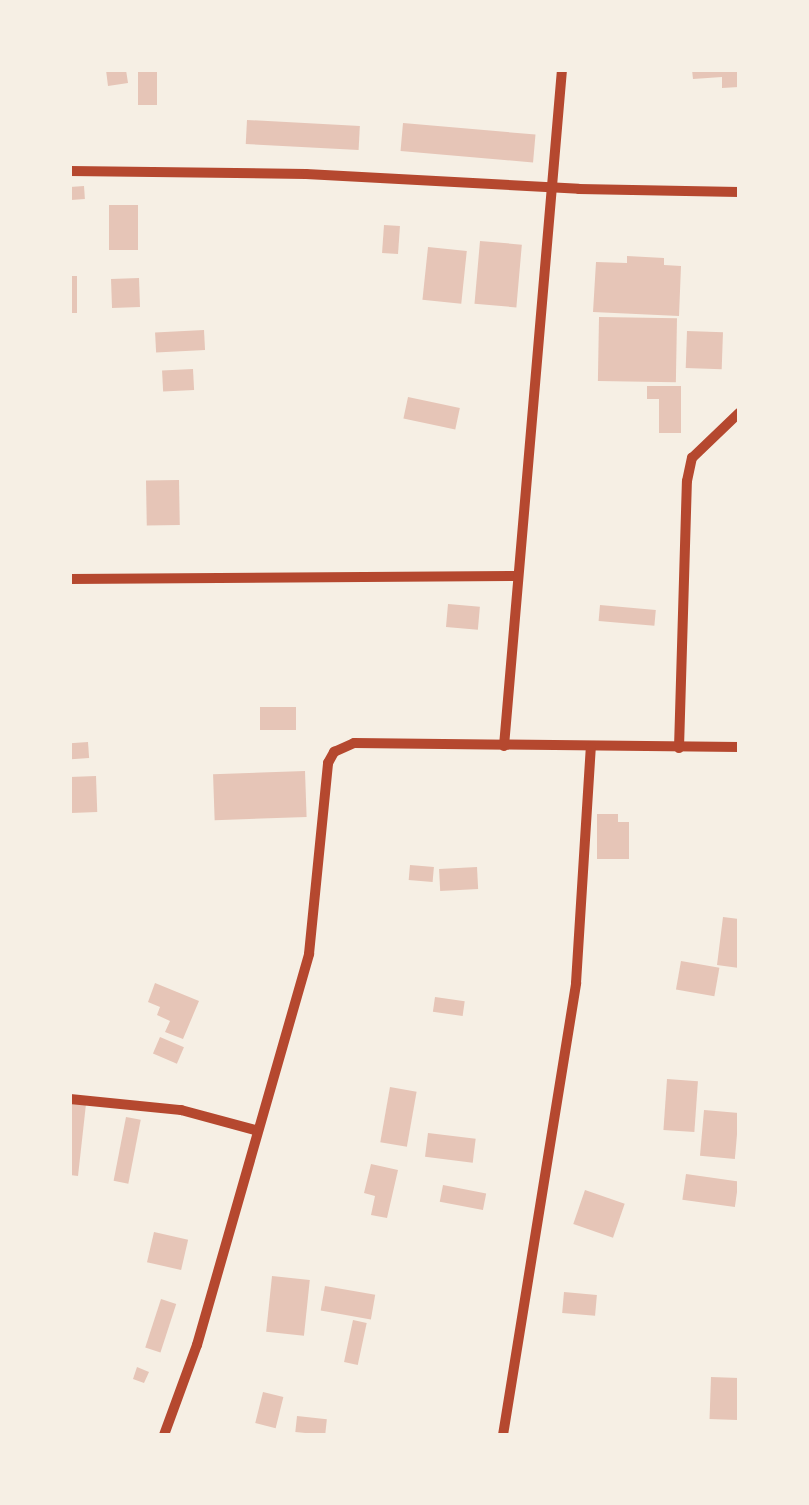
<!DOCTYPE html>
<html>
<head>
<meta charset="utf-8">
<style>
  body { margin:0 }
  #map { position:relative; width:809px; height:1505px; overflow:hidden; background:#f6efe4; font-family:Quicksand,sans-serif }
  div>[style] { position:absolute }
  .building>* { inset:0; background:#e6c5b7; transform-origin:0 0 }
  .minor>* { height:10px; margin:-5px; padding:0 5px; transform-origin:5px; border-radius:5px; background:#b5482f }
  span { translate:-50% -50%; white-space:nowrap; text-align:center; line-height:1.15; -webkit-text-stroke:8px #f6efe4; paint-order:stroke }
  .frame { position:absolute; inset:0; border:72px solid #f6efe4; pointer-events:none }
</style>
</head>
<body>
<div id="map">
  <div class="building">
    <i style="clip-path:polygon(106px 70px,126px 70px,128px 83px,108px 86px)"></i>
    <i style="left:138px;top:70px;width:19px;height:35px"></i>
    <i style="clip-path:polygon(692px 70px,739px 70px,739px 87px,722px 88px,722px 77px,693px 79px)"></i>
    <i style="left:247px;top:120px;width:113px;height:24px;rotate:3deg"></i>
    <i style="left:403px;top:123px;width:133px;height:28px;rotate:5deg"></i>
    <i style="left:84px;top:186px;width:13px;height:14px;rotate:86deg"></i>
    <i style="left:109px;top:205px;width:29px;height:45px"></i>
    <i style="left:384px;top:225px;width:16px;height:28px;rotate:4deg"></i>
    <i style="left:480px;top:241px;width:42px;height:63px;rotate:5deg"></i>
    <i style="left:428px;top:247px;width:39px;height:53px;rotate:6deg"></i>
    <i style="clip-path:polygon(627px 256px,664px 258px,664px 265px,681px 266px,679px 316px,593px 312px,596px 262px,627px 263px)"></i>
    <i style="left:70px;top:276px;width:7px;height:37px"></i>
    <i style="left:139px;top:278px;width:29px;height:28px;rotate:88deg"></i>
    <i style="left:599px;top:317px;width:78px;height:64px;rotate:1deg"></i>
    <i style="left:204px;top:330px;width:20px;height:49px;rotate:87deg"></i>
    <i style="left:687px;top:331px;width:36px;height:37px;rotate:2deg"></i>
    <i style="left:193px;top:369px;width:21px;height:31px;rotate:87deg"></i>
    <i style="clip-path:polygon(647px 386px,681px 386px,681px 433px,659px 433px,659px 399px,647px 399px)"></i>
    <i style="left:408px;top:397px;width:53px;height:22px;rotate:12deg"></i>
    <i style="left:179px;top:480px;width:45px;height:33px;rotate:89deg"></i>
    <i style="left:448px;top:604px;width:32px;height:23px;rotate:5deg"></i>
    <i style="left:600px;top:605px;width:56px;height:16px;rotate:5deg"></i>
    <i style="left:260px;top:707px;width:36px;height:23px"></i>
    <i style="left:88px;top:742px;width:16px;height:18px;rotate:86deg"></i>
    <i style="left:305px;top:771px;width:46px;height:92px;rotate:88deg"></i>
    <i style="left:96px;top:776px;width:36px;height:26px;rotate:88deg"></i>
    <i style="clip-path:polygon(597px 814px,618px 814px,618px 822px,629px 822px,629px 859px,597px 859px)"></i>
    <i style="left:410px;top:865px;width:24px;height:15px;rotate:5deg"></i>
    <i style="left:477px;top:867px;width:22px;height:38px;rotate:87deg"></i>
    <i style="clip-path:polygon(723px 917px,739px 919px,739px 968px,717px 965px)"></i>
    <i style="left:681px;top:961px;width:39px;height:29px;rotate:10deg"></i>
    <i style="clip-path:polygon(155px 983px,199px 1001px,183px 1039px,165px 1032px,170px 1021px,157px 1015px,160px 1007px,148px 1002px)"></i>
    <i style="left:435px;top:997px;width:30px;height:15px;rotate:8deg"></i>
    <i style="left:160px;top:1037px;width:26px;height:18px;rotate:23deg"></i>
    <i style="left:667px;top:1079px;width:31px;height:51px;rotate:4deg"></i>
    <i style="left:390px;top:1087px;width:27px;height:56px;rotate:10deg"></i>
    <i style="clip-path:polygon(70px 1102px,86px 1104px,78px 1176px,70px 1175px)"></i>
    <i style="left:704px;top:1110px;width:35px;height:46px;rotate:5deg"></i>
    <i style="left:126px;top:1117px;width:15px;height:65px;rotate:11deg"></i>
    <i style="left:428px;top:1133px;width:48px;height:24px;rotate:7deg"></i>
    <i style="clip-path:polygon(371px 1164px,398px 1170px,387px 1218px,371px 1215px,375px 1196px,364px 1193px)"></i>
    <i style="left:686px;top:1174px;width:53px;height:26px;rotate:8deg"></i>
    <i style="left:443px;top:1185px;width:44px;height:17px;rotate:11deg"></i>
    <i style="left:585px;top:1190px;width:42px;height:36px;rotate:19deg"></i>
    <i style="left:154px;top:1232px;width:35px;height:31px;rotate:13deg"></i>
    <i style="left:272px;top:1276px;width:38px;height:56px;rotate:6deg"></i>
    <i style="left:325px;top:1286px;width:51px;height:25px;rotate:10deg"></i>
    <i style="left:564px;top:1292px;width:33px;height:21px;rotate:5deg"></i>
    <i style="left:161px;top:1299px;width:16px;height:51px;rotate:18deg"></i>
    <i style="left:353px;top:1320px;width:14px;height:43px;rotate:12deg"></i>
    <i style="clip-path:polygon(137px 1367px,149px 1372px,144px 1383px,133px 1379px)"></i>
    <i style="left:711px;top:1377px;width:28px;height:42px;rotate:2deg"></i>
    <i style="left:263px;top:1392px;width:21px;height:32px;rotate:14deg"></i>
    <i style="left:297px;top:1416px;width:30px;height:16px;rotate:6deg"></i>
  </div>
  <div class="minor">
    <i style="left:70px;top:171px;width:236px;rotate:0.7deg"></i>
    <i style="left:306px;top:174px;width:273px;rotate:3.1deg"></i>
    <i style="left:579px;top:189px;width:160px;rotate:1.1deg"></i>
    <i style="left:70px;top:579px;width:445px;rotate:-0.4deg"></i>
    <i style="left:504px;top:746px;width:678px;rotate:-85.1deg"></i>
    <i style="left:679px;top:748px;width:267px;rotate:-88.3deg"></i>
    <i style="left:687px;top:481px;width:24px;rotate:-78deg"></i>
    <i style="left:692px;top:458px;width:65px;rotate:-43.8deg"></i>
    <i style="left:70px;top:1099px;width:112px;rotate:5.7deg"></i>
    <i style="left:181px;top:1110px;width:77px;rotate:15.1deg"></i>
    <i style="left:164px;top:1435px;width:96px;rotate:-69.9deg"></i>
    <i style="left:197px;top:1345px;width:407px;rotate:-74deg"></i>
    <i style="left:309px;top:954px;width:192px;rotate:-84.3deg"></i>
    <i style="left:328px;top:763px;width:13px;rotate:-61deg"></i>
    <i style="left:334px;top:752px;width:22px;rotate:-24deg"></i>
    <i style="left:354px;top:743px;width:385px;rotate:0.6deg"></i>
    <i style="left:503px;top:1435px;width:458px;rotate:-80.8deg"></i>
    <i style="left:576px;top:983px;width:236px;rotate:-86.4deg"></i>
  </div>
  <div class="frame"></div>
</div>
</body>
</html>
